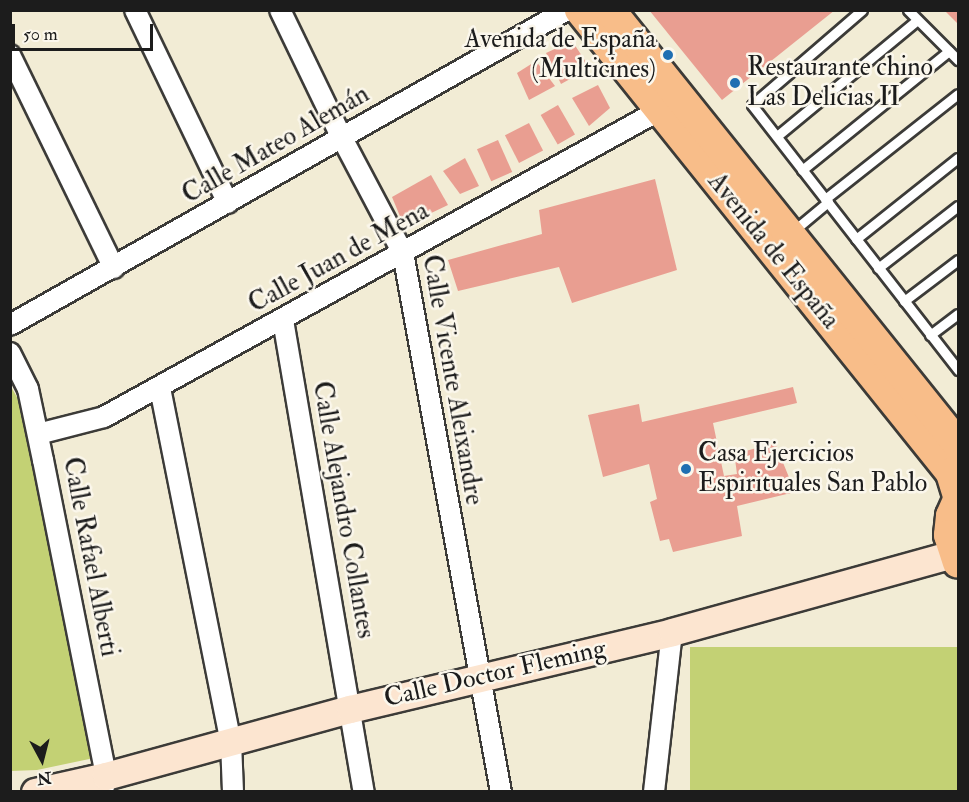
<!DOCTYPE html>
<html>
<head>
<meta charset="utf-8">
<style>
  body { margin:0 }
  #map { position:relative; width:969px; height:802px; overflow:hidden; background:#f2ecd5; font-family:"IM FELL Double Pica",serif }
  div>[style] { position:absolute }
  .green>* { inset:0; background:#c3d174; transform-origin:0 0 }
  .building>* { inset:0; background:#e99e91; transform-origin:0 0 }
  .roads { filter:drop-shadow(2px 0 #3c3b38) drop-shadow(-2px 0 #3c3b38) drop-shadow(0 2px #3c3b38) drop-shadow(0 -2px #3c3b38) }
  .lane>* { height:9px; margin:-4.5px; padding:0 4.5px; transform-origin:4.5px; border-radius:4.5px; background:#fff }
  .street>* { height:20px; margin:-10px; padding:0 10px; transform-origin:10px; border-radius:10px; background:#fff }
  .secondary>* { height:27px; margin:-13.5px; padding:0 13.5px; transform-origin:13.5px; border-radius:13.5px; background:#fce5d0 }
  .primary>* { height:30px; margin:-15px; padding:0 15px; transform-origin:15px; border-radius:15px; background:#f8bd89 }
  .dots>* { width:16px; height:16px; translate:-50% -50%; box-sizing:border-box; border:3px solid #fbf7ec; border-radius:50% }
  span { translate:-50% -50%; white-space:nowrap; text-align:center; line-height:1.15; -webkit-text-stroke:5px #fbf7ec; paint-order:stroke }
  .poi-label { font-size:26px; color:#1c1c1c }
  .right { translate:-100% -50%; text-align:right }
  .left { translate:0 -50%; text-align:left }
  .street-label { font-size:26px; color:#1c1c1c }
  .frame { position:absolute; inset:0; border:12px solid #1c1c1c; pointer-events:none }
  .north { position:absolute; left:12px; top:730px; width:60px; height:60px; -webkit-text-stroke:4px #fbf7ec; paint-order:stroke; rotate:173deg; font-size:16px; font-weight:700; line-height:24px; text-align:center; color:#1c1c1c }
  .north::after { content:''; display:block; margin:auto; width:21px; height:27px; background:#1c1c1c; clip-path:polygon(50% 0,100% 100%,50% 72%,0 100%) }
  .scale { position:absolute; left:12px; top:24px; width:141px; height:27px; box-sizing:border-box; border:3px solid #1c1c1c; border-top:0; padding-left:8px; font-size:18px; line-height:21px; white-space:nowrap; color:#1c1c1c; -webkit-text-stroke:4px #fbf7ec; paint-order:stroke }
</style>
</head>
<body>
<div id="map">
  <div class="green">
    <i style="clip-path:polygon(10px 385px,18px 399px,94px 758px,37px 770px,11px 771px)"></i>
    <i style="left:958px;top:647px;width:144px;height:268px;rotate:90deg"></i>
  </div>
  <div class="building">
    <i style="clip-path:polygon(649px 10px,835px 10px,722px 100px)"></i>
    <i style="clip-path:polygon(944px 10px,958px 10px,958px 24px)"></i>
    <i style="clip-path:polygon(572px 41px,590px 68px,561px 84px,546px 53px)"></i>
    <i style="clip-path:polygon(536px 61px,555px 86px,529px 100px,517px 73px)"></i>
    <i style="clip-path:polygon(598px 85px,610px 108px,589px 126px,572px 98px)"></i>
    <i style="left:558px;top:105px;width:34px;height:20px;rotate:60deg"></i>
    <i style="left:529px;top:123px;width:31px;height:27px;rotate:63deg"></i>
    <i style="left:498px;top:140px;width:35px;height:23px;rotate:66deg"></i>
    <i style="clip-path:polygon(465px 158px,479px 186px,460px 194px,443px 171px)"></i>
    <i style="clip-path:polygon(431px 175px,448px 205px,404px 226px,392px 197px)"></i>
    <i style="clip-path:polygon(655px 179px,677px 270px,572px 303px,559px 267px,458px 291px,448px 260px,542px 234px,539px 210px)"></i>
    <i style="clip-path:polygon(793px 387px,797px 403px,713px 423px,724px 476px,737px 474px,735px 459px,742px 457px,742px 452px,775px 443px,795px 492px,737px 506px,742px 536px,673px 552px,669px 539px,660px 541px,650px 502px,657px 499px,649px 464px,603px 477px,588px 415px,639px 404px,642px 422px)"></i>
  </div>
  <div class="roads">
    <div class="lane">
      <i style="left:862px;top:10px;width:145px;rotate:139.2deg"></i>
      <i style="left:752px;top:105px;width:336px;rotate:52.1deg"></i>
      <i style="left:908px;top:10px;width:71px;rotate:45deg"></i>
      <i style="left:777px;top:136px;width:182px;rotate:-39.6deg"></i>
      <i style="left:802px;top:170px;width:189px;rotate:-39deg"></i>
      <i style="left:825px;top:199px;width:169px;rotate:-38.3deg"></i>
      <i style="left:792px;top:232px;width:47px;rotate:-39.8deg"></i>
      <i style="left:856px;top:239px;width:130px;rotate:-38.5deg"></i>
      <i style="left:878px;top:268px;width:101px;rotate:-37.8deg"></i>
      <i style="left:904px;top:301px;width:68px;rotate:-37.2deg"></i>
      <i style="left:930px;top:335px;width:35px;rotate:-37deg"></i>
    </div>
    <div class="street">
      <i style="left:135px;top:10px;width:214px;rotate:64.3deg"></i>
      <i style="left:280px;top:10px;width:142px;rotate:64.2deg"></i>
      <i style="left:342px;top:138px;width:130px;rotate:62.1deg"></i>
      <i style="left:403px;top:253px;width:548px;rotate:79.7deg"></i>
      <i style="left:10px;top:55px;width:237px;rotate:64deg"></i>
      <i style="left:283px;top:320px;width:479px;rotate:80.3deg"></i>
      <i style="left:10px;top:325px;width:640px;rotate:-29.49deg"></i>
      <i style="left:10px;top:353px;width:40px;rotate:63.4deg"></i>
      <i style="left:28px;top:389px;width:73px;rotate:78.1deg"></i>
      <i style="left:43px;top:460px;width:322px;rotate:78.7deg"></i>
      <i style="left:106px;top:776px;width:16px;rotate:101deg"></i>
      <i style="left:160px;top:388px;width:361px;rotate:78.7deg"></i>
      <i style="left:231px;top:742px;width:50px;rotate:87.7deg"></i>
      <i style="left:38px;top:434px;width:68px;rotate:-14.4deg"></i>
      <i style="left:104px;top:417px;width:635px;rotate:-28.91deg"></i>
      <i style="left:654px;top:792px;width:161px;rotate:-83.6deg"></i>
    </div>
    <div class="secondary">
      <i style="left:35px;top:792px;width:73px;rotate:-12.7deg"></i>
      <i style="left:106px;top:776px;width:253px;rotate:-15.4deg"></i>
      <i style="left:350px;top:709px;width:331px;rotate:-13.4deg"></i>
      <i style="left:672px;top:632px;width:292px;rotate:-15.5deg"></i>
    </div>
    <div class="primary">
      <i style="left:580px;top:10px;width:593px;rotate:51.29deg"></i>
      <i style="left:951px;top:473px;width:24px;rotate:73deg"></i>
      <i style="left:610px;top:10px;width:556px;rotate:51.28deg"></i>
      <i style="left:958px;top:500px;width:17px;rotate:114deg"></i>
      <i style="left:951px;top:516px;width:19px;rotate:96deg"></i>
      <i style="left:949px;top:535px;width:29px;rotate:72deg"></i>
    </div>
  </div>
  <div class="dots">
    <i style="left:668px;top:55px;background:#1f6fb2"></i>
    <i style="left:735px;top:83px;background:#1f6fb2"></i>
    <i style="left:686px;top:469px;background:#1f6fb2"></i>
  </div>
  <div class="poi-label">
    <span class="right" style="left:656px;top:55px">Avenida de España<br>(Multicines)</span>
    <span class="left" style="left:747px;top:83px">Restaurante chino<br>Las Delicias II</span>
    <span class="left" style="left:698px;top:469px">Casa Ejercicios<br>Espirituales San Pablo</span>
  </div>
  <div class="street-label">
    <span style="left:276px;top:145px;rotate:-30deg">Calle Mateo Alemán</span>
    <span style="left:773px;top:251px;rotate:51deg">Avenida de España</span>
    <span style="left:339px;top:258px;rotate:-29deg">Calle Juan de Mena</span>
    <span style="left:452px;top:380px;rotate:80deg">Calle Vicente Aleixandre</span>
    <span style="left:343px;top:510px;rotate:80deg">Calle Alejandro Collantes</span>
    <span style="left:90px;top:557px;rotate:79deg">Calle Rafael Alberti</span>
    <span style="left:495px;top:674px;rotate:-13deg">Calle Doctor Fleming</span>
  </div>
  <div class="frame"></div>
  <div class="north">N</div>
  <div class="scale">50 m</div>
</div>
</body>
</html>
